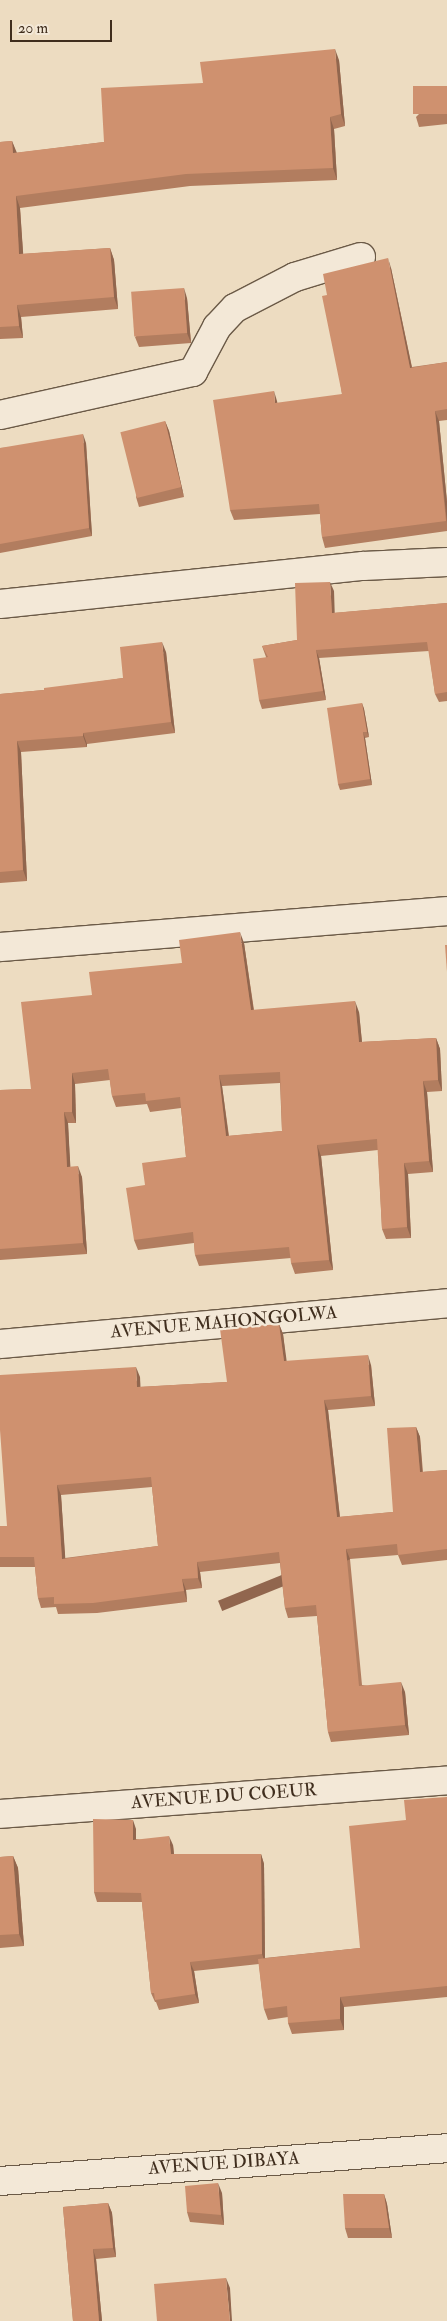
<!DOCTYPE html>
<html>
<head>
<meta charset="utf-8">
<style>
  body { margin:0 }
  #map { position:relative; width:447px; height:2321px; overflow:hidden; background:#eddcc1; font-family:"IM FELL Double Pica",serif }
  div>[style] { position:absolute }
  .roads { filter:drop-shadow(1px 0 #6b5a47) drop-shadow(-1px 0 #6b5a47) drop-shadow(0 1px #6b5a47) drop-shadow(0 -1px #6b5a47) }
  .street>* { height:28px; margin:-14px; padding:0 14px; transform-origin:14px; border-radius:14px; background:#f3e8d7 }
  .wall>* { inset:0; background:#b27d5f }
  .shaded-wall>* { inset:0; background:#91664e; transform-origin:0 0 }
  .building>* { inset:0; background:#cf916f; transform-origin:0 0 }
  span { translate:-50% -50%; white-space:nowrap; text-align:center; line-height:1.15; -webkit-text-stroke:4.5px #f3e8d7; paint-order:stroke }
  .street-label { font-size:18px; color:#402e1e }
  .scale { position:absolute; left:10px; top:20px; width:102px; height:22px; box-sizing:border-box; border:2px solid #402e1e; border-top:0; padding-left:6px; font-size:15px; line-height:18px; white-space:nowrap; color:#402e1e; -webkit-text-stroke:4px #f3e8d7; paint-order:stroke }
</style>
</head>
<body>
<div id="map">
  <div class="roads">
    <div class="street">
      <i style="left:0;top:415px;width:198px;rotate:-12.6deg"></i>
      <i style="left:193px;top:372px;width:51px;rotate:-61.9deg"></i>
      <i style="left:217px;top:327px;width:26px;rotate:-47deg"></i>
      <i style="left:235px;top:308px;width:68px;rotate:-27.3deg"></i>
      <i style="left:295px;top:277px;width:69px;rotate:-16.9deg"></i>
      <i style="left:0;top:604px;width:365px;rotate:-6deg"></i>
      <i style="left:363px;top:566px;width:84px;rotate:-2.7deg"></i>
      <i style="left:0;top:947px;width:448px;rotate:-4.6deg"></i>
      <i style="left:0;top:1344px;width:449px;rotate:-5.2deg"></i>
      <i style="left:0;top:1814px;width:448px;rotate:-4.3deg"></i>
      <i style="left:0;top:2181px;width:448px;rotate:-4.2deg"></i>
    </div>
  </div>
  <div class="wall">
    <i style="clip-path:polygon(339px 60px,345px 126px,334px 129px,337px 180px,190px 186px,20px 208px,23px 254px,110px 248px,114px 260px,118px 309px,21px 317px,23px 338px,0 339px,0 142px,12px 141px,16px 153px,104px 142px,203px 83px)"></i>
    <i style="clip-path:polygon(447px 86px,447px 124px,419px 127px,416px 117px)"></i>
    <i style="clip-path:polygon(391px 268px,412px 367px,447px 362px,447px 420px,439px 421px,447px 502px,447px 531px,325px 548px,322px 537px,320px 514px,234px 520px,230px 510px,342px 394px,327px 295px)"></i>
    <i style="clip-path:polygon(187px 298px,191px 343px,139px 347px,135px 337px)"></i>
    <i style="clip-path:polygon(165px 421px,169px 431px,184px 497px,139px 507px,136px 497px)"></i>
    <i style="clip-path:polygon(86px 443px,92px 536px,0 553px,0 448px)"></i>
    <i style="clip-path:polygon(334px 591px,334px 613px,447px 603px,447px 701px,439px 702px,435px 694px,429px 651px,319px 658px,326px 700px,262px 709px,259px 700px,266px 657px,262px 646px,297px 640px)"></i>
    <i style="clip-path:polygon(166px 652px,175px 733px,87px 744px,87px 747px,21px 752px,27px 881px,0 883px,0 694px,44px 690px,123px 678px)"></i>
    <i style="clip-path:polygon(362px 703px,364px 709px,369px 737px,365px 738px,372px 785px,340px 790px,338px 784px)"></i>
    <i style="clip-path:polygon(evenodd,244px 943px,254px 1010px,359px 1012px,362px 1042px,436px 1038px,440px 1049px,442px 1091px,427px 1092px,433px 1172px,408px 1174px,411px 1238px,386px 1239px,382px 1229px,378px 1150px,321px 1156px,333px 1270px,295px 1274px,291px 1263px,291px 1258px,199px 1266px,195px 1255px,194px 1243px,138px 1250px,134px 1240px,145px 1185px,186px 1157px,181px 1108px,150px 1112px,147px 1104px,116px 1107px,112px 1096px,110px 1080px,75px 1084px,76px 1123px,68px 1123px,70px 1167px,82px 1177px,87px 1254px,0 1260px,0 1090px,31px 1089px,92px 995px,182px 963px,244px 943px,280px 1083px,282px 1131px,229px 1136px,222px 1086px,280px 1083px)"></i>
    <i style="clip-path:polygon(evenodd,279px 1324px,283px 1334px,286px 1361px,371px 1365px,375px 1406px,328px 1410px,340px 1517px,393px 1512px,416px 1427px,420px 1437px,423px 1472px,447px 1470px,447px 1560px,402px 1565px,398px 1555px,350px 1559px,362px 1685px,405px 1692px,409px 1735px,331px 1742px,328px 1732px,317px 1616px,288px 1618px,285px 1608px,280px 1563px,200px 1572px,202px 1588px,186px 1590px,187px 1602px,97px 1613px,58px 1614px,56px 1607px,41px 1608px,38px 1598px,35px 1567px,0 1567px,0 1526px,7px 1526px,140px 1377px,140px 1387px,227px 1382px,279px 1324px,152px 1487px,158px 1546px,65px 1558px,61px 1495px,152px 1487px)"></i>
    <i style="clip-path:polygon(447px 1797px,447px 1997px,344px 2007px,344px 2030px,292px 2034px,288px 2023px,288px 2017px,268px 2020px,264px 2009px,259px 1964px,194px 1971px,199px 2003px,159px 2010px,156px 2002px,155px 2002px,151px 1993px,142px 1902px,97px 1902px,94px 1892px,136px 1829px,136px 1839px,173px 1845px,174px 1854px,261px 1854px,264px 1864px,265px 1958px,360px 1948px,406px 1820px)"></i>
    <i style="clip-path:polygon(13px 1856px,18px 1868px,24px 1946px,0 1948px,0 1857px)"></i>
    <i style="clip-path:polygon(222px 2193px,224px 2225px,190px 2222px,187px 2212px)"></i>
    <i style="clip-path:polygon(384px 2194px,387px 2204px,392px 2238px,348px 2238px,345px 2228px)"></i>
    <i style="clip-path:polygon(108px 2203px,112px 2213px,116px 2257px,96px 2259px,102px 2321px,73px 2321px,63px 2207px)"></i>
  </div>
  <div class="shaded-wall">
    <i style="clip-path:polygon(335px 49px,339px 60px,345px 126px,341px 114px)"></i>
    <i style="clip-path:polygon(330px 117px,334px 129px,337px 180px,333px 168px)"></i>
    <i style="clip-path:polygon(12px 141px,17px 153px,13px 153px)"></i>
    <i style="clip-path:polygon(16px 196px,20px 208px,24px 266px,19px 254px)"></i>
    <i style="clip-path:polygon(110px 248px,114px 260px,118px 309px,114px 297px)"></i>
    <i style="clip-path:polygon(388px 258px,391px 268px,414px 378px,410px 368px)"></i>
    <i style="clip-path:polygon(184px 288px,187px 298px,191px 343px,187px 333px)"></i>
    <i style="clip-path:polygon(17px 305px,21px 317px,23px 338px,19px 326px)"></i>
    <i style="clip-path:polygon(274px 391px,277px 401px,279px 413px,275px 403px)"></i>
    <i style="clip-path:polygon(435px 411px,439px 421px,447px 502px,447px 523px)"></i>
    <i style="clip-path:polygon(165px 421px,169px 431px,184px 497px,181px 487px)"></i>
    <i style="clip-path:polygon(83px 434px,86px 443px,92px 536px,89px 528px)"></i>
    <i style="clip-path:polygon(330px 582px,334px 591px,335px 622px,332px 613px)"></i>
    <i style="clip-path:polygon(162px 642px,166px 652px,175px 733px,171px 722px)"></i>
    <i style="clip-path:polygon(316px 650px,319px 658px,326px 700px,323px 691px)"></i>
    <i style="clip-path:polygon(362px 703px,364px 709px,369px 737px,367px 732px)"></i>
    <i style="clip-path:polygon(363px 732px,365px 738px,372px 785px,370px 779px)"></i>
    <i style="clip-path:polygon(83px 733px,87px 744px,87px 747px,83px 736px)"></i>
    <i style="clip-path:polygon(17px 741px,21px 752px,27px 881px,23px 870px)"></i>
    <i style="clip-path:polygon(240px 932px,244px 943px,255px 1020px,251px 1010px)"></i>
    <i style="clip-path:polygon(355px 1001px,359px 1012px,363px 1053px,359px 1042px)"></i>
    <i style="clip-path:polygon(436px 1038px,440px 1049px,442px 1091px,438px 1080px)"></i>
    <i style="clip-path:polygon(72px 1073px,75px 1084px,76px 1123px,72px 1112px)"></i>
    <i style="clip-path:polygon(219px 1075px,222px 1086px,230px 1147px,226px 1136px)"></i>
    <i style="clip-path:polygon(423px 1081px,427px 1092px,433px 1172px,429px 1161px)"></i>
    <i style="clip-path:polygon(64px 1112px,68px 1123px,71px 1178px,67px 1167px)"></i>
    <i style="clip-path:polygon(317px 1145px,321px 1156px,333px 1270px,329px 1260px)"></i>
    <i style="clip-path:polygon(404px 1163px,408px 1174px,411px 1238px,407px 1227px)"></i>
    <i style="clip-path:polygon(78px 1166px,82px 1177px,87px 1254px,83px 1243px)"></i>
    <i style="clip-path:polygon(279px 1324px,283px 1334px,288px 1371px,284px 1361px)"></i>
    <i style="clip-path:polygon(368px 1355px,371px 1365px,375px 1406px,371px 1396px)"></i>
    <i style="clip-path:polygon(136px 1367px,140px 1377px,141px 1397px,137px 1387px)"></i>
    <i style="clip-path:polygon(324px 1400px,328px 1410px,341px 1528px,337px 1517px)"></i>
    <i style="clip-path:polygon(416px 1427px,420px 1437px,423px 1482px,420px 1472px)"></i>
    <i style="clip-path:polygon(57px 1485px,61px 1495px,66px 1569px,62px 1559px)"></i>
    <i style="left:346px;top:1549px;width:11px;height:138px;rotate:68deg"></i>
    <i style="clip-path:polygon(197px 1562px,200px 1572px,202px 1588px,198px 1578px)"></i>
    <i style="clip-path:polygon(182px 1579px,186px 1590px,187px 1602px,184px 1591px)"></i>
    <i style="clip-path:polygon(401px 1682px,405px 1692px,409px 1735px,405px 1725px)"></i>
    <i style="clip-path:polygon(133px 1820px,136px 1829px,136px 1849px,133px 1840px)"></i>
    <i style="clip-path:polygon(169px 1836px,173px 1845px,175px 1864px,171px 1854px)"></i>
    <i style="clip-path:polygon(261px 1854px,264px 1864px,265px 1963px,262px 1954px)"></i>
    <i style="clip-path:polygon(13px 1856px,18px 1868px,24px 1946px,19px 1934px)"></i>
    <i style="clip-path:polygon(190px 1962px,194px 1971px,199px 2003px,195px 1994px)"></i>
    <i style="clip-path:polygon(340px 1997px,344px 2007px,344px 2030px,340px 2019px)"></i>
    <i style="clip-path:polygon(218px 2183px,222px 2193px,224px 2225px,221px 2215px)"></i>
    <i style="clip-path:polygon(384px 2194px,387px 2204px,392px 2238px,389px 2228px)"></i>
    <i style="clip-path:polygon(108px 2203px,112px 2213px,116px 2257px,113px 2248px)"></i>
    <i style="clip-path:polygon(93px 2249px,96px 2259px,102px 2321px,99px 2321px)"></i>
    <i style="clip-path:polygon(226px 2278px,230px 2288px,232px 2321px,230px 2321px)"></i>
  </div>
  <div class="building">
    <i style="clip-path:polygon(335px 49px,341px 114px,330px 117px,333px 168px,186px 174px,16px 196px,19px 254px,110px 248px,114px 297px,17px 305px,19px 326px,0 327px,0 142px,12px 141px,13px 153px,104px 142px,101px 88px,203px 83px,200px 62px)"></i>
    <i style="left:447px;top:86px;width:28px;height:34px;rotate:90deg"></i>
    <i style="clip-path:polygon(388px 258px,410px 368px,447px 362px,447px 409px,435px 411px,446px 521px,322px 537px,319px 504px,230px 510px,213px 400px,274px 391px,275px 403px,342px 394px,322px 296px,327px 295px,323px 274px)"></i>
    <i style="left:184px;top:288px;width:45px;height:53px;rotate:86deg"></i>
    <i style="left:165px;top:421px;width:68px;height:46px;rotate:76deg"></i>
    <i style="clip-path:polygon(83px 434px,89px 528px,0 544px,0 448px)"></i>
    <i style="clip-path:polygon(330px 582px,332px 613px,447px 603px,447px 692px,435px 694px,427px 642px,316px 650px,323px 691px,259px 700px,253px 659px,268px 657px,262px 646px,297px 640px,295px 583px)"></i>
    <i style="clip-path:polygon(162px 642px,171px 722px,83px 733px,83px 736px,17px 741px,23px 870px,0 872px,0 694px,44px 690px,44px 688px,123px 678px,120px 647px)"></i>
    <i style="clip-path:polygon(362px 703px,367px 732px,363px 732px,370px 779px,338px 784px,327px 708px)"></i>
    <i style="clip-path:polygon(evenodd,240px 932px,251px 1010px,355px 1001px,359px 1042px,436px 1038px,438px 1080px,423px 1081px,429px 1161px,404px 1163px,407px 1227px,382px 1229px,377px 1139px,317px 1145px,329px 1260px,291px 1263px,289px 1247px,195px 1255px,193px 1232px,134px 1240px,126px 1188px,145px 1185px,142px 1163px,186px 1157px,180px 1097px,146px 1101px,145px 1093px,112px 1096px,108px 1069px,72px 1073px,72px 1112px,64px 1112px,67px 1167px,78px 1166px,83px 1243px,0 1249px,0 1090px,31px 1089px,21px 1002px,92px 995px,89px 972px,182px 963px,179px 940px,240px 932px,280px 1072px,282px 1131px,226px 1136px,219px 1075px,280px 1072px)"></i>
    <i style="clip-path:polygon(445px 945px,447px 945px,447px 972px)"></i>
    <i style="clip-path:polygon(evenodd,279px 1324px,284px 1361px,368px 1355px,371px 1396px,324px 1400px,337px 1517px,393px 1512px,387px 1428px,416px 1427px,420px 1472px,447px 1470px,447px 1549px,398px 1555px,397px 1544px,346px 1549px,359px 1686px,401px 1682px,405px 1725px,328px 1732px,316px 1605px,285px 1608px,279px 1552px,197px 1562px,198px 1578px,182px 1579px,184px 1591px,93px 1603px,54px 1604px,54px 1597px,38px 1598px,34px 1557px,0 1557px,0 1526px,7px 1526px,0 1430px,0 1375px,136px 1367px,137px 1387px,227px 1382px,220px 1329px,279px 1324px,151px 1477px,158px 1546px,62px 1559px,57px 1485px,151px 1477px)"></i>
    <i style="clip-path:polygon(447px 1797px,447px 1986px,340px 1997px,340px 2019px,288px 2023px,287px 2006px,264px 2009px,258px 1959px,360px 1948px,349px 1826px,406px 1820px,404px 1800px)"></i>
    <i style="clip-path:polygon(93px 1819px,133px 1820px,133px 1840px,169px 1836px,171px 1854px,261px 1854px,262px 1954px,190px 1962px,195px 1994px,155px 2000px,154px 1993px,151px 1993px,141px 1893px,94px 1892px)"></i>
    <i style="clip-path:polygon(13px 1856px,19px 1934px,0 1935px,0 1857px)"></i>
    <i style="clip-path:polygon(218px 2183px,221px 2215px,187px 2212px,185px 2186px)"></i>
    <i style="clip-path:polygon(343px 2194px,384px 2194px,389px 2228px,345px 2228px)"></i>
    <i style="clip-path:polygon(108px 2203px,113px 2248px,93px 2249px,99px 2321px,73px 2321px,63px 2207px)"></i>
    <i style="clip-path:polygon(226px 2278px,230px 2321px,157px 2321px,154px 2284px)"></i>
  </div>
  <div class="street-label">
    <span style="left:224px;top:1323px;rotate:-5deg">AVENUE MAHONGOLWA</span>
    <span style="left:224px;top:1797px;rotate:-4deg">AVENUE DU COEUR</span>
    <span style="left:224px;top:2164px;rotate:-4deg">AVENUE DIBAYA</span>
  </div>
  <div class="scale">20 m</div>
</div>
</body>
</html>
